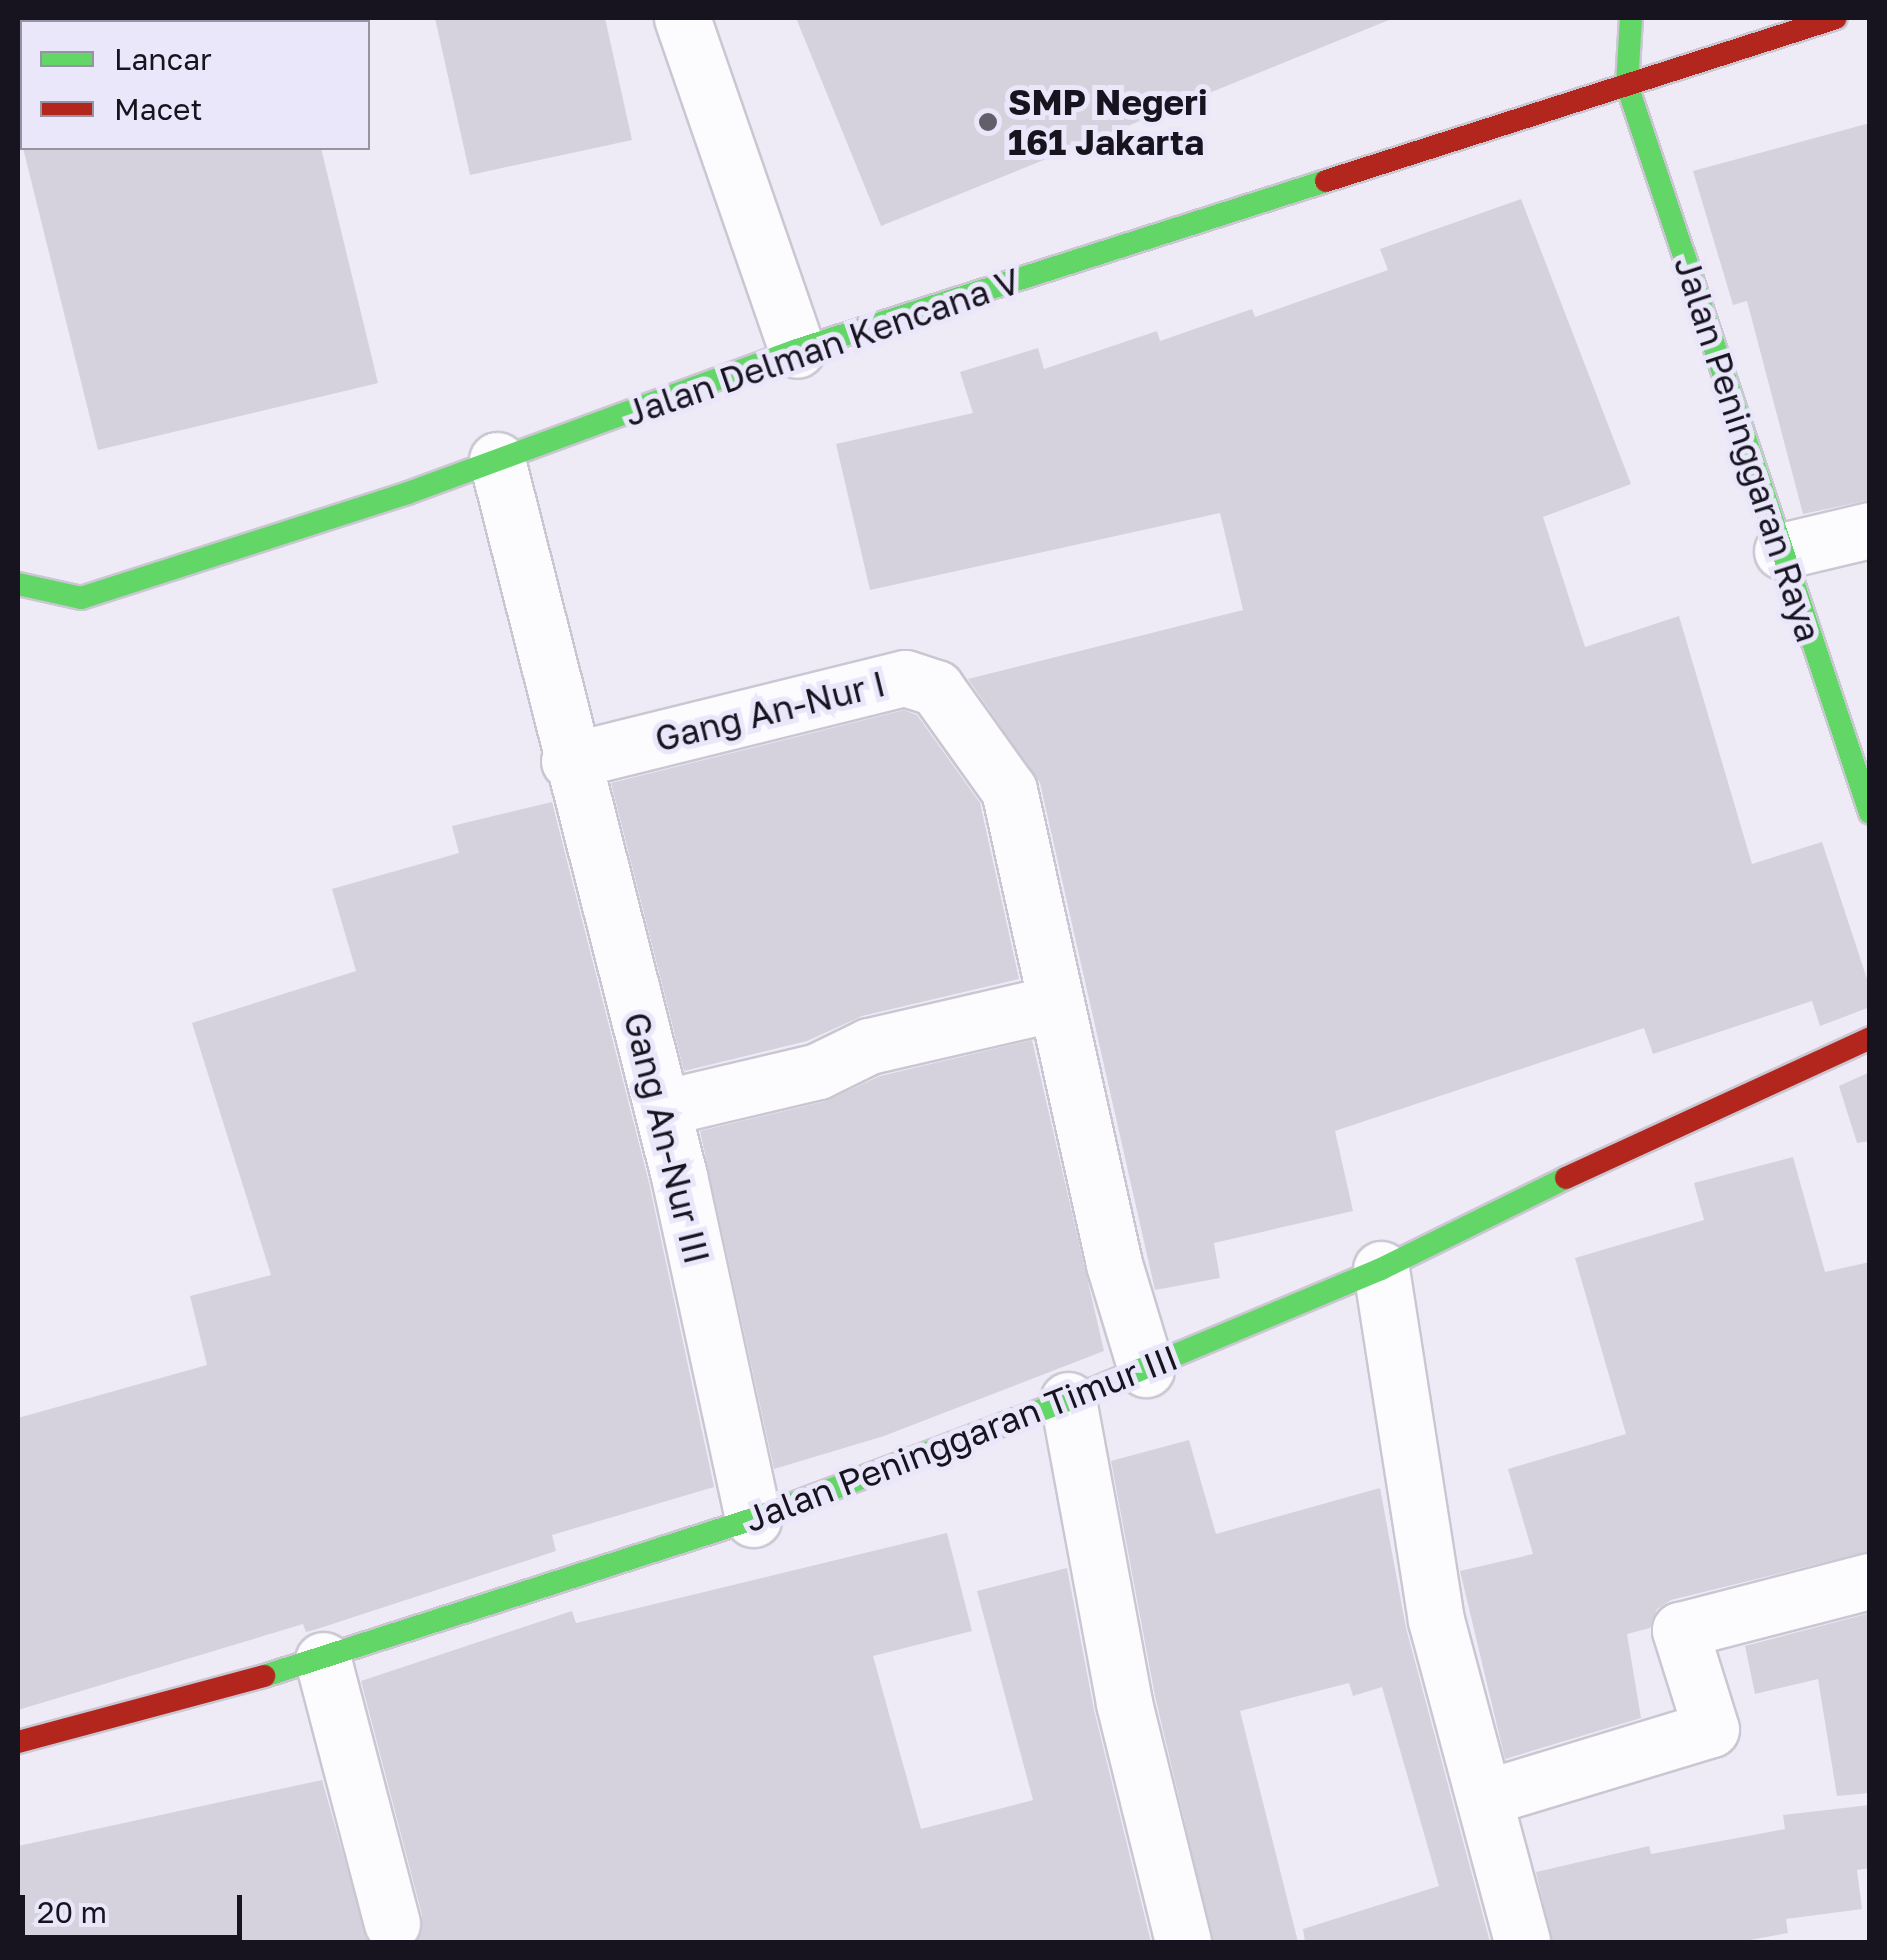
<!DOCTYPE html>
<html>
<head>
<meta charset="utf-8">
<style>
  body { margin:0 }
  #map { position:relative; width:1887px; height:1960px; overflow:hidden; background:#eeebf6; font-family:"Golos Text",sans-serif }
  div>[style] { position:absolute }
  .building>* { inset:0; background:#d5d2dd }
  .roads { filter:drop-shadow(2px 0 #cac7d2) drop-shadow(-2px 0 #cac7d2) drop-shadow(0 2px #cac7d2) drop-shadow(0 -2px #cac7d2) }
  .street>* { height:55px; margin:-27.5px; padding:0 27.5px; transform-origin:27.5px; border-radius:27.5px; background:#fcfcfe }
  .fast>* { height:22px; margin:-11px; padding:0 11px; transform-origin:11px; border-radius:11px; background:#63d668 }
  .jam>* { height:22px; margin:-11px; padding:0 11px; transform-origin:11px; border-radius:11px; background:#b3261e }
  .dots>* { width:28px; height:28px; translate:-50% -50%; box-sizing:border-box; border:5px solid #ebe7fb; border-radius:50% }
  span { translate:-50% -50%; white-space:nowrap; text-align:center; line-height:1.15; -webkit-text-stroke:10px #ebe7fb; paint-order:stroke }
  .poi-label { font-size:35px; color:#171420; font-weight:700 }
  .left { translate:0 -50%; text-align:left }
  .street-label { font-size:35px; color:#171420 }
  .frame { position:absolute; inset:0; border:20px solid #171420; pointer-events:none }
  .legend { position:absolute; left:20px; top:20px; width:350px; height:130px; box-sizing:border-box; background:#ebe7fb; border:2px solid #9693a3; margin:0; padding:12px 18px; list-style:none; font-size:30px; color:#171420 }
  .legend li { display:flex; align-items:center; gap:20px; height:50px }
  .legend b { width:50px; border:2px solid #9693a3 }
  .scale { position:absolute; left:20px; top:1895px; width:222px; height:45px; box-sizing:border-box; border:5px solid #171420; border-top:0; padding-left:12px; font-size:30px; line-height:35px; white-space:nowrap; color:#171420; -webkit-text-stroke:8px #ebe7fb; paint-order:stroke }
</style>
</head>
<body>
<div id="map">
  <div class="building">
    <i style="clip-path:polygon(435px 18px,605px 18px,632px 140px,470px 175px)"></i>
    <i style="clip-path:polygon(796px 18px,1388px 18px,1389px 20px,881px 226px)"></i>
    <i style="clip-path:polygon(1870px 123px,1870px 500px,1803px 514px,1747px 301px,1733px 305px,1693px 171px)"></i>
    <i style="clip-path:polygon(23px 148px,321px 148px,378px 383px,98px 450px)"></i>
    <i style="clip-path:polygon(1521px 199px,1631px 484px,1543px 517px,1585px 647px,1679px 616px,1752px 864px,1822px 842px,1870px 988px,1870px 1007px,1820px 1026px,1812px 1001px,1653px 1054px,1644px 1028px,1335px 1131px,1353px 1211px,1214px 1243px,1220px 1278px,1155px 1290px,1040px 783px,968px 679px,1243px 610px,1220px 513px,870px 590px,836px 444px,973px 413px,960px 372px,1038px 348px,1044px 369px,1157px 331px,1160px 341px,1252px 309px,1255px 317px,1388px 270px,1380px 249px)"></i>
    <i style="clip-path:polygon(904px 710px,917px 715px,980px 803px,1019px 979px,862px 1016px,807px 1041px,684px 1071px,611px 783px)"></i>
    <i style="clip-path:polygon(552px 802px,649px 1183px,714px 1487px,552px 1535px,556px 1551px,314px 1630px,306px 1632px,303px 1624px,18px 1710px,18px 1418px,207px 1365px,190px 1296px,271px 1275px,192px 1023px,356px 971px,332px 889px,459px 853px,452px 826px)"></i>
    <i style="clip-path:polygon(1032px 1040px,1104px 1351px,884px 1436px,774px 1469px,700px 1131px,826px 1101px,880px 1076px)"></i>
    <i style="clip-path:polygon(1870px 1072px,1870px 1141px,1857px 1143px,1839px 1086px)"></i>
    <i style="clip-path:polygon(1793px 1157px,1825px 1272px,1870px 1262px,1870px 1551px,1671px 1600px,1657px 1609px,1650px 1628px,1627px 1634px,1641px 1718px,1505px 1759px,1460px 1571px,1533px 1554px,1508px 1469px,1626px 1434px,1575px 1258px,1704px 1220px,1694px 1183px)"></i>
    <i style="clip-path:polygon(1189px 1440px,1216px 1534px,1380px 1488px,1406px 1628px,1490px 1942px,1305px 1942px,1303px 1929px,1439px 1886px,1382px 1687px,1353px 1696px,1349px 1683px,1240px 1711px,1298px 1942px,1213px 1942px,1155px 1696px,1111px 1461px)"></i>
    <i style="clip-path:polygon(947px 1533px,972px 1631px,873px 1656px,921px 1829px,1033px 1800px,977px 1591px,1067px 1568px,1094px 1710px,1151px 1942px,416px 1942px,422px 1915px,361px 1681px,572px 1611px,576px 1623px)"></i>
    <i style="clip-path:polygon(1870px 1613px,1870px 1793px,1837px 1796px,1818px 1679px,1755px 1694px,1745px 1646px)"></i>
    <i style="clip-path:polygon(322px 1780px,368px 1942px,18px 1942px,18px 1846px)"></i>
    <i style="clip-path:polygon(1870px 1805px,1870px 1868px,1857px 1870px,1862px 1909px,1786px 1919px,1788px 1933px,1739px 1942px,1552px 1942px,1536px 1872px,1649px 1846px,1651px 1854px,1785px 1829px,1783px 1815px)"></i>
  </div>
  <div class="roads">
    <div class="street">
      <i style="left:682px;top:18px;width:351px;rotate:70.9deg"></i>
      <i style="left:497px;top:460px;width:739px;rotate:75.74deg"></i>
      <i style="left:679px;top:1176px;width:351px;rotate:77.8deg"></i>
      <i style="left:1782px;top:551px;width:90px;rotate:-13.4deg"></i>
      <i style="left:569px;top:761px;width:346px;rotate:-13.9deg"></i>
      <i style="left:905px;top:678px;width:33px;rotate:18deg"></i>
      <i style="left:936px;top:688px;width:125px;rotate:54.4deg"></i>
      <i style="left:1009px;top:790px;width:485px;rotate:77.5deg"></i>
      <i style="left:1114px;top:1264px;width:110px;rotate:73.1deg"></i>
      <i style="left:662px;top:1108px;width:160px;rotate:-13.3deg"></i>
      <i style="left:818px;top:1071px;width:57px;rotate:-26.1deg"></i>
      <i style="left:869px;top:1046px;width:191px;rotate:-13deg"></i>
      <i style="left:1381px;top:1269px;width:355px;rotate:81.1deg"></i>
      <i style="left:1436px;top:1620px;width:333px;rotate:75deg"></i>
      <i style="left:1068px;top:1400px;width:308px;rotate:79.5deg"></i>
      <i style="left:1124px;top:1703px;width:246px;rotate:76.1deg"></i>
      <i style="left:323px;top:1660px;width:272px;rotate:75.3deg"></i>
      <i style="left:1484px;top:1798px;width:237px;rotate:-16.9deg"></i>
      <i style="left:1711px;top:1729px;width:104px;rotate:-107.4deg"></i>
      <i style="left:1680px;top:1630px;width:196px;rotate:-14.5deg"></i>
    </div>
    <div class="fast">
      <i style="left:1631px;top:18px;width:67px;rotate:93.4deg"></i>
      <i style="left:1627px;top:85px;width:767px;rotate:71.54deg"></i>
      <i style="left:18px;top:584px;width:65px;rotate:12.5deg"></i>
      <i style="left:81px;top:598px;width:343px;rotate:-17.8deg"></i>
      <i style="left:408px;top:493px;width:414px;rotate:-20.2deg"></i>
      <i style="left:797px;top:350px;width:555px;rotate:-17.72deg"></i>
      <i style="left:264px;top:1676px;width:514px;rotate:-17.8deg"></i>
      <i style="left:753px;top:1519px;width:337px;rotate:-20.7deg"></i>
      <i style="left:1068px;top:1400px;width:339px;rotate:-22.7deg"></i>
      <i style="left:1381px;top:1269px;width:206px;rotate:-26.2deg"></i>
    </div>
    <div class="jam">
      <i style="left:1326px;top:181px;width:535px;rotate:-17.72deg"></i>
      <i style="left:1566px;top:1178px;width:335px;rotate:-24.7deg"></i>
      <i style="left:18px;top:1742px;width:255px;rotate:-15deg"></i>
    </div>
  </div>
  <div class="dots">
    <i style="left:988px;top:122px;background:#625f6b"></i>
  </div>
  <div class="poi-label">
    <span class="left" style="left:1008px;top:122px">SMP Negeri<br>161 Jakarta</span>
  </div>
  <div class="street-label">
    <span style="left:822px;top:347px;rotate:-19deg">Jalan Delman Kencana V</span>
    <span style="left:1748px;top:449px;rotate:72deg">Jalan Peninggaran Raya</span>
    <span style="left:770px;top:711px;rotate:-14deg">Gang An-Nur I</span>
    <span style="left:667px;top:1138px;rotate:76deg">Gang An-Nur III</span>
    <span style="left:961px;top:1438px;rotate:-21deg">Jalan Peninggaran Timur III</span>
  </div>
  <div class="frame"></div>
  <ul class="legend">
  <li><b style="height:12px;background:#63d668"></b>Lancar</li>
  <li><b style="height:12px;background:#b3261e"></b>Macet</li>
  </ul>
  <div class="scale">20 m</div>
</div>
</body>
</html>
